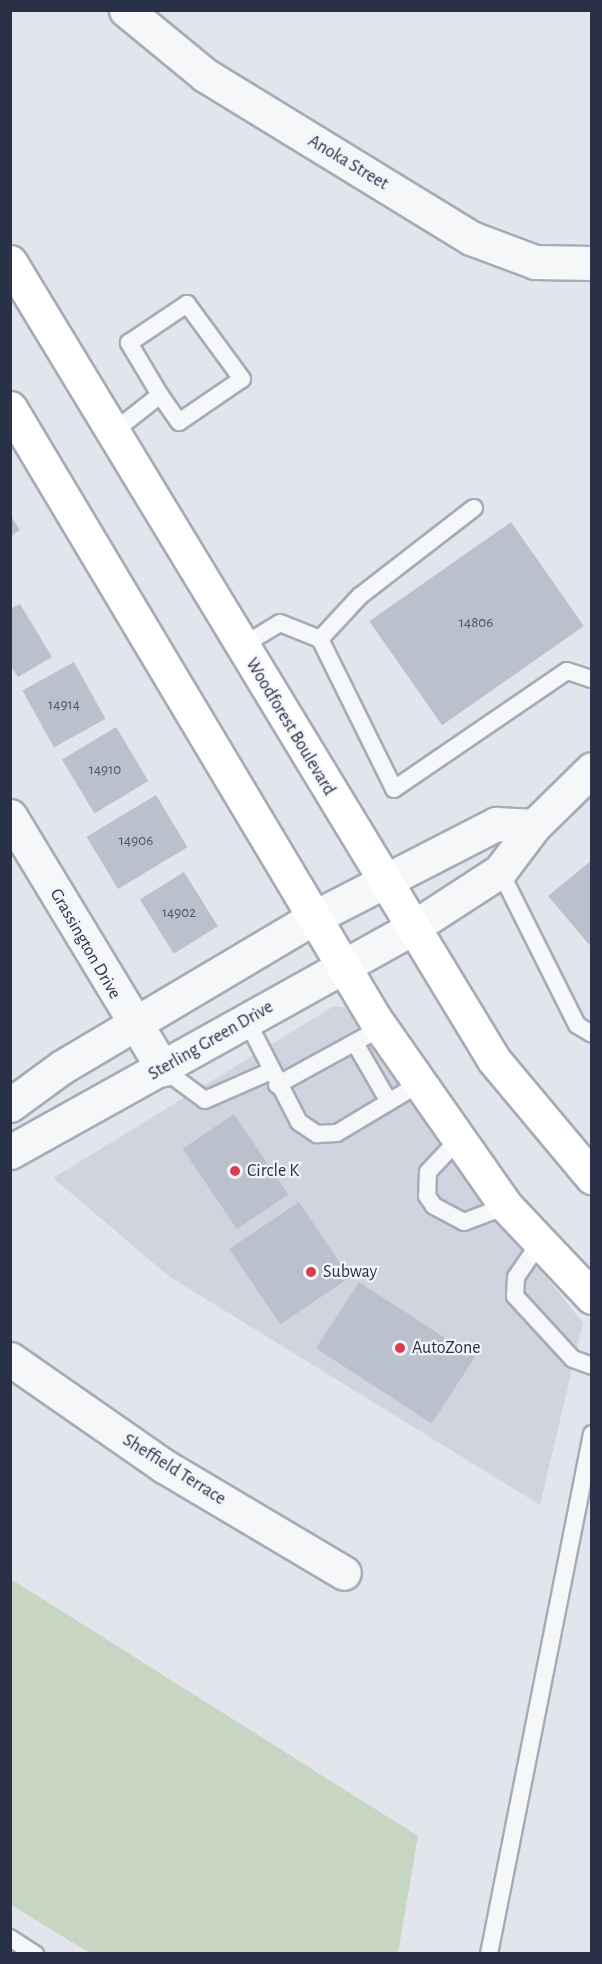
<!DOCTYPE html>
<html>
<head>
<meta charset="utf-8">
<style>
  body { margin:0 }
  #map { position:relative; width:602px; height:1964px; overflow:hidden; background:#e2e5ec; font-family:"Alegreya Sans",sans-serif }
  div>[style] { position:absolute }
  .built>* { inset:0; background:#d0d4de }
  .green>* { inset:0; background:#c6d6c2 }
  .building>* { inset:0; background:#bbc1cc; transform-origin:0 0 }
  .roads { filter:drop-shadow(2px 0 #a6abb7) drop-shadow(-2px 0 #a6abb7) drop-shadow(0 2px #a6abb7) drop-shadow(0 -2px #a6abb7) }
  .service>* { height:16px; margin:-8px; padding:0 8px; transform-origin:8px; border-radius:8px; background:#f5f7f9 }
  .minor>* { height:33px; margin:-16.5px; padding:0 16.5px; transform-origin:16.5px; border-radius:16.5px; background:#f5f7f9 }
  .secondary>* { height:33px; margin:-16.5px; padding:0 16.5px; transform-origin:16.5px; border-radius:16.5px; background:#fff }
  .dots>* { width:16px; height:16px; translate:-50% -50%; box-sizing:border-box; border:3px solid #f2f4f9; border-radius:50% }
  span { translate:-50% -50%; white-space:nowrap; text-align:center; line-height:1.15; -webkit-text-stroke:4.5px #f2f4f9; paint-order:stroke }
  .number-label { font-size:15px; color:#4d5568 }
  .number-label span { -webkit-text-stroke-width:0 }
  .street-label { font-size:18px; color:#283146 }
  .poi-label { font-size:18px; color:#283146 }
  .left { translate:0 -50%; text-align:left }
  .frame { position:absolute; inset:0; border:12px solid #283146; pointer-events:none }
</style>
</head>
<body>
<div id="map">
  <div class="built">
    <i style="clip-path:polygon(334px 1006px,356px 1009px,466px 1177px,583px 1323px,540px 1505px,170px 1277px,53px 1178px)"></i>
  </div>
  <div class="green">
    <i style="clip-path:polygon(11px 1579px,418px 1836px,398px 1953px,90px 1953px,11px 1905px)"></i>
  </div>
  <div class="building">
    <i style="clip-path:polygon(10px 515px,20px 530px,10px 536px)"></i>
    <i style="left:511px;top:522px;width:127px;height:173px;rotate:55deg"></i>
    <i style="clip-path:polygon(20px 604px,52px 657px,18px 677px,10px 665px,10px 609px)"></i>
    <i style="left:74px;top:662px;width:65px;height:59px;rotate:61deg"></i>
    <i style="left:116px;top:727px;width:63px;height:63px;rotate:59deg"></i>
    <i style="left:156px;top:795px;width:61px;height:81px;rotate:59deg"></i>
    <i style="clip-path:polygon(592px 860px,592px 948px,548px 896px)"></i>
    <i style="left:184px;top:872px;width:64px;height:52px;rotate:58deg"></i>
    <i style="left:234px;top:1114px;width:97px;height:62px;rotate:56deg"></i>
    <i style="left:299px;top:1202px;width:91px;height:84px;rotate:56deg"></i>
    <i style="left:359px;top:1282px;width:138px;height:79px;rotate:33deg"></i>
  </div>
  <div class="roads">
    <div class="service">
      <i style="left:113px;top:432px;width:60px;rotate:-38.2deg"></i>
      <i style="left:160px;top:395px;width:61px;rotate:-120.8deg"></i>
      <i style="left:129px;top:343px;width:70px;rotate:-33.9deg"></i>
      <i style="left:187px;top:304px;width:93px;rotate:53.7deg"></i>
      <i style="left:242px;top:379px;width:76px;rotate:145.7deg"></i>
      <i style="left:179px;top:422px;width:33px;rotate:-125deg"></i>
      <i style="left:320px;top:639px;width:59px;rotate:-47.1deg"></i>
      <i style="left:360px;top:596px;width:144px;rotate:-37.7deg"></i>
      <i style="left:242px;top:646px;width:44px;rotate:-31.2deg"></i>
      <i style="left:280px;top:623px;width:43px;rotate:21.8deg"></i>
      <i style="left:320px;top:639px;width:167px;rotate:63.7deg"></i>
      <i style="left:394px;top:789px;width:209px;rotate:-34.3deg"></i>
      <i style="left:567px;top:671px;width:26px;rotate:18deg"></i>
      <i style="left:500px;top:871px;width:172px;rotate:63.4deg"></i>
      <i style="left:577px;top:1025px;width:17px;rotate:31deg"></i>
      <i style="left:247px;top:1021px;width:114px;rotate:62.8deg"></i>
      <i style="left:299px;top:1122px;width:22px;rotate:34deg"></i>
      <i style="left:317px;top:1134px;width:20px;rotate:-3deg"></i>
      <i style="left:337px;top:1133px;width:96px;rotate:-30.9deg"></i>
      <i style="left:355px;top:1043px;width:68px;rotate:60deg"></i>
      <i style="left:163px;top:1069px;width:52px;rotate:36.4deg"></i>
      <i style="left:205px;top:1100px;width:72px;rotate:-23.7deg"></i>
      <i style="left:277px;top:1085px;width:119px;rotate:-28.7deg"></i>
      <i style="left:458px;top:1140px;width:44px;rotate:133.2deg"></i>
      <i style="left:428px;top:1172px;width:24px;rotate:92deg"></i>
      <i style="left:427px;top:1196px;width:12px;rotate:55deg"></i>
      <i style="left:434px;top:1206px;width:34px;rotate:28deg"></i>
      <i style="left:464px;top:1222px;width:45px;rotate:-20.9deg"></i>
      <i style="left:540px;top:1242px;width:42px;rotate:124.4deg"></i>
      <i style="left:516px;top:1277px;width:19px;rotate:93deg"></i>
      <i style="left:515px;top:1296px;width:86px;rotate:47.4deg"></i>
      <i style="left:573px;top:1359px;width:20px;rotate:20deg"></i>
      <i style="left:10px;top:1938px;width:30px;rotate:33deg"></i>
      <i style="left:489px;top:1954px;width:530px;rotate:-78.8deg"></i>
    </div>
    <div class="minor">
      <i style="left:126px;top:10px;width:102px;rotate:39.4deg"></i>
      <i style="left:205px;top:75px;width:312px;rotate:31.5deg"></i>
      <i style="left:471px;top:238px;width:68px;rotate:20.6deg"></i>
      <i style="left:535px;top:262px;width:57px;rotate:1deg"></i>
      <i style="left:10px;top:816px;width:296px;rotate:58.8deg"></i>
      <i style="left:10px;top:1105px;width:64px;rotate:-36.2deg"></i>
      <i style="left:62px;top:1067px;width:292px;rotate:-30.7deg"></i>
      <i style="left:313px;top:918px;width:206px;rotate:-27.2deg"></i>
      <i style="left:496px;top:824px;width:38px;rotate:3deg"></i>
      <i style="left:10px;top:1152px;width:460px;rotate:-29.1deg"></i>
      <i style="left:412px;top:928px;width:105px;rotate:-32.9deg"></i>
      <i style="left:500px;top:871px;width:56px;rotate:-52.9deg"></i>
      <i style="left:534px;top:826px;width:81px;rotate:-44.5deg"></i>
      <i style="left:10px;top:1359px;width:188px;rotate:34.8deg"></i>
      <i style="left:164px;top:1466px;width:209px;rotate:30.7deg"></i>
    </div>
    <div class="secondary">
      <i style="left:10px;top:262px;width:933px;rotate:58.76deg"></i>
      <i style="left:494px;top:1060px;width:153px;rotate:50.1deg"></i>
      <i style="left:10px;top:408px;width:712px;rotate:59.15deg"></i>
      <i style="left:375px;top:1019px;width:228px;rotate:55deg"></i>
      <i style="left:506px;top:1206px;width:125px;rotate:46.6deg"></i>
    </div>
  </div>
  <div class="dots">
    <i style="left:235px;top:1171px;background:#dc3c4c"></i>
    <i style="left:311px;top:1272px;background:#dc3c4c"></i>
    <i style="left:400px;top:1348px;background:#dc3c4c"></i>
  </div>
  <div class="number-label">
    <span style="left:476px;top:623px">14806</span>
    <span style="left:64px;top:705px">14914</span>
    <span style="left:105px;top:770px">14910</span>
    <span style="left:136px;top:841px">14906</span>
    <span style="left:179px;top:913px">14902</span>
  </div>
  <div class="street-label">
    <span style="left:348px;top:163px;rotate:31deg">Anoka Street</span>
    <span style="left:290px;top:727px;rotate:59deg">Woodforest Boulevard</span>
    <span style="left:85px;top:944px;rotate:60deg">Grassington Drive</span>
    <span style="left:211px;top:1041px;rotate:-30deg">Sterling Green Drive</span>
    <span style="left:174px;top:1470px;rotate:32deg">Sheffield Terrace</span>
  </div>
  <div class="poi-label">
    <span class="left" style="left:247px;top:1171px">Circle K</span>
    <span class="left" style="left:323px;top:1272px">Subway</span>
    <span class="left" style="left:412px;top:1348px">AutoZone</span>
  </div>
  <div class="frame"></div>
</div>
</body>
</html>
